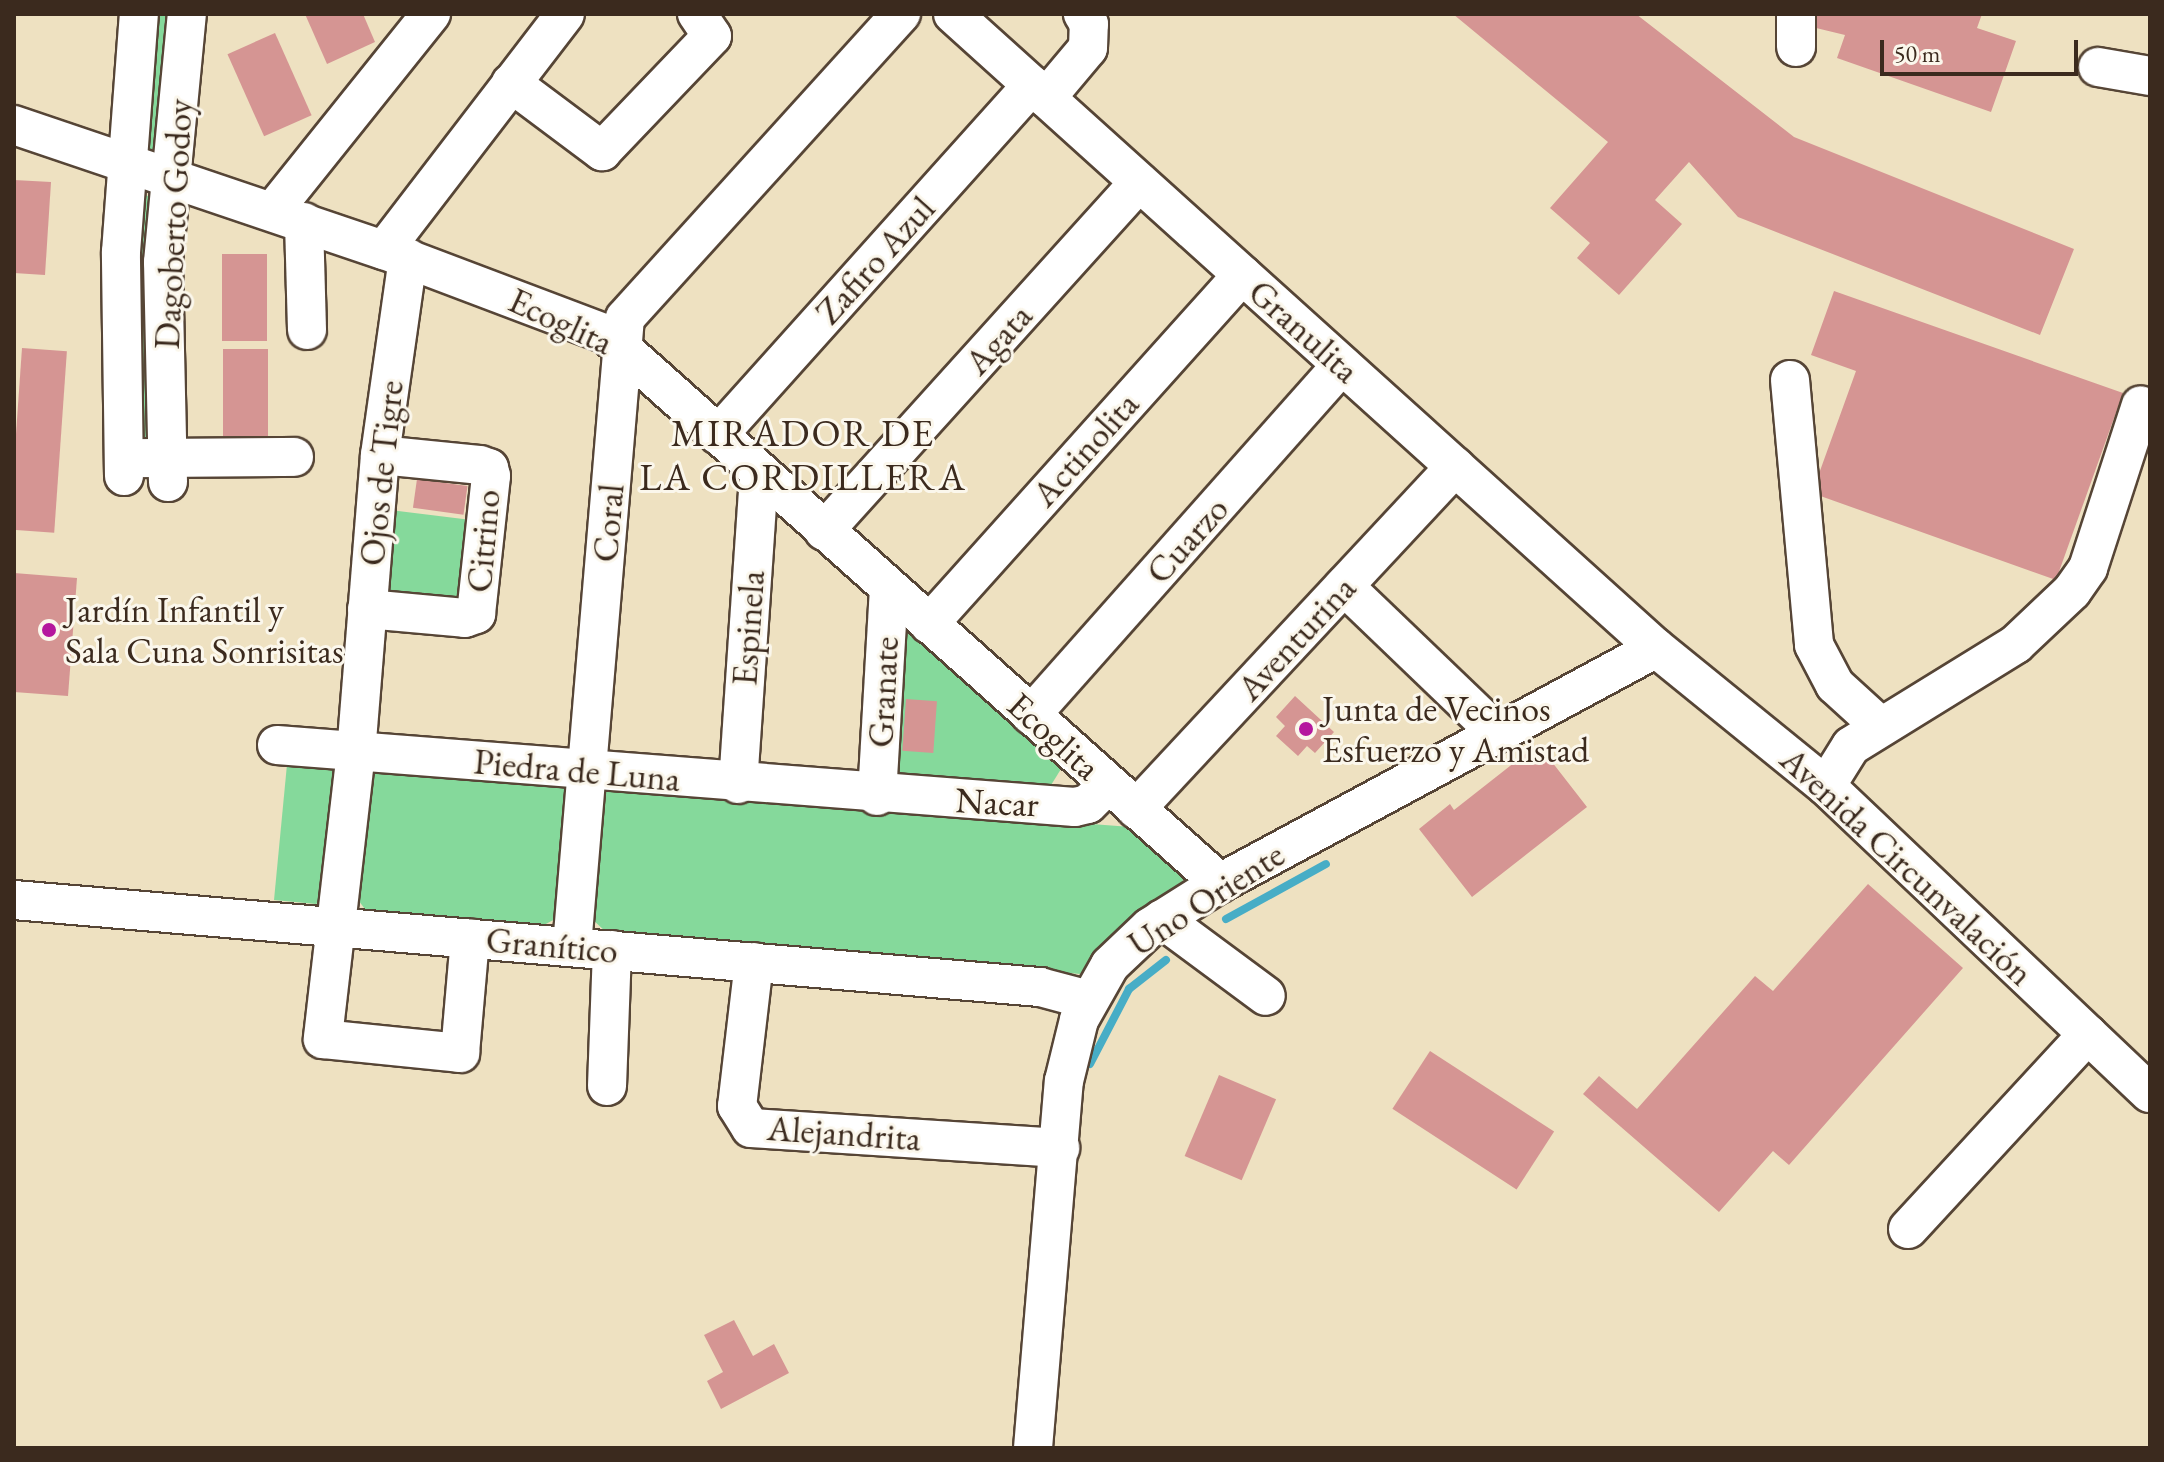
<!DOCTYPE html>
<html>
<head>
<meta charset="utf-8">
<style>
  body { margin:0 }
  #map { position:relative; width:2164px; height:1462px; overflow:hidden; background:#eee1c1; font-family:"EB Garamond",serif }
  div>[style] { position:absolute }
  .green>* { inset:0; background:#85d99b; transform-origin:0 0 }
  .stream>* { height:8px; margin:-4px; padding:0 4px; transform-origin:4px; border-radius:4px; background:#47adc6 }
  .building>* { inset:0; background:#d59593; transform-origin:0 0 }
  .roads { filter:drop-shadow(2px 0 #564536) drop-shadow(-2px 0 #564536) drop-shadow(0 2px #564536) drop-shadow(0 -2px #564536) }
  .minor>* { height:38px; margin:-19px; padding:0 19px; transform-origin:19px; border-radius:19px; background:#fff }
  .dots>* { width:22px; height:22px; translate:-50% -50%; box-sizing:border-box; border:4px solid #fbf7ec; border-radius:50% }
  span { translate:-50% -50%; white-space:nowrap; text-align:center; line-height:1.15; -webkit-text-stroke:6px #fbf7ec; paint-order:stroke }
  .street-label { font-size:36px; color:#3b2a1e }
  .poi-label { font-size:36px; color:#3b2a1e }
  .left { translate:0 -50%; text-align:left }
  .neighbourhood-label { font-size:38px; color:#3b2a1e; letter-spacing:2px }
  .frame { position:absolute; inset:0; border:16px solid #3b2a1e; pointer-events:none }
  .scale { position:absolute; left:1880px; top:40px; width:198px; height:36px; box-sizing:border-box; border:4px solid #3b2a1e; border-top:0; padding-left:10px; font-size:24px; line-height:28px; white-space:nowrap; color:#3b2a1e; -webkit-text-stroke:6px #fbf7ec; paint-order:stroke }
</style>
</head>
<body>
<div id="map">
  <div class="green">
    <i style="clip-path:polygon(152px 14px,173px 14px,157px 148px,152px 149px,145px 149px)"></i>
    <i style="clip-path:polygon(146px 195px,154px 200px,153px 443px,139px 447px,135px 273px)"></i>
    <i style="left:390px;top:510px;width:86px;height:85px;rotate:7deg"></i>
    <i style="clip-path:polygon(904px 628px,1058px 756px,1061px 769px,1048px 790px,890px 782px)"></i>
    <i style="clip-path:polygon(288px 754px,336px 763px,322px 900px,316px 904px,274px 900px)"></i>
    <i style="clip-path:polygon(368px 766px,565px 786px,569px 793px,559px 917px,542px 926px,365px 909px,355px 896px)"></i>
    <i style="clip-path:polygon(607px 787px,1131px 827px,1184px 872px,1183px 880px,1179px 890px,1104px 948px,1080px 974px,606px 932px,592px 919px,598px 796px)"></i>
  </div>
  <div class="stream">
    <i style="left:1226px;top:919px;width:114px;rotate:-28.8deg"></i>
    <i style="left:1090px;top:1064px;width:85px;rotate:-62.5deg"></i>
    <i style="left:1129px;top:989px;width:47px;rotate:-38.1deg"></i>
  </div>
  <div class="building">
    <i style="clip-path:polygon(305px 14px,363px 14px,375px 42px,327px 64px)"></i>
    <i style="clip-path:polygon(1453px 14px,1636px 14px,1794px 137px,2074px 249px,2040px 335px,1738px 217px,1689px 162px,1655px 200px,1682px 224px,1619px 295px,1577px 258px,1590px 243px,1550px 208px,1608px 142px)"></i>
    <i style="clip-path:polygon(1815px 14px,1982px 14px,1977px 28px,2016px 41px,1991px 112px,1837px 58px,1845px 35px,1812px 27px)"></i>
    <i style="left:275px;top:33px;width:90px;height:52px;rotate:66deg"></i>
    <i style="clip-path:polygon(14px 180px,51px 182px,45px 275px,14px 273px)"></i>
    <i style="left:222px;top:254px;width:45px;height:87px"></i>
    <i style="clip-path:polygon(1834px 291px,2123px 393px,2056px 580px,1812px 493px,1856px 371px,1811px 355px)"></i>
    <i style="left:22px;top:348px;width:45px;height:182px;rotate:4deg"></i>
    <i style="left:268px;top:349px;width:87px;height:45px;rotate:90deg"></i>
    <i style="left:417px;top:479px;width:51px;height:29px;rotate:8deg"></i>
    <i style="clip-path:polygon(14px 573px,77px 578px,68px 696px,14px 692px)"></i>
    <i style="clip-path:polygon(1295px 696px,1334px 732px,1315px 753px,1307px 746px,1298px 756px,1276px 736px,1285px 726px,1276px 717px)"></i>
    <i style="left:906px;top:699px;width:31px;height:52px;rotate:4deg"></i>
    <i style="clip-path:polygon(1538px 744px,1587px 807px,1472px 897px,1419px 829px,1450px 804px,1454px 810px)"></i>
    <i style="clip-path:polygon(1868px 884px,1963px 968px,1789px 1165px,1773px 1151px,1719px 1212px,1583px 1094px,1599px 1076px,1637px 1109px,1755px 976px,1773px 991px)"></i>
    <i style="left:1430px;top:1051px;width:148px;height:69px;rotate:33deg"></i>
    <i style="left:1219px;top:1075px;width:62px;height:88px;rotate:23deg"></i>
    <i style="clip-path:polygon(734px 1320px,753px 1356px,774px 1344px,789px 1373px,721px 1409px,707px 1381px,723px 1372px,704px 1335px)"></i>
  </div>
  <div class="roads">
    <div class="minor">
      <i style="left:953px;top:14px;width:947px;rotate:42.05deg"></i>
      <i style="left:1656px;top:648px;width:219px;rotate:39.1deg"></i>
      <i style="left:1826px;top:786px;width:446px;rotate:43.5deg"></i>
      <i style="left:1796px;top:14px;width:33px;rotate:90deg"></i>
      <i style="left:2098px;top:67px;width:53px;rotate:9.8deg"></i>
      <i style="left:511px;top:83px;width:114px;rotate:36.8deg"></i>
      <i style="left:602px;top:151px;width:159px;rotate:-46.3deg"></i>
      <i style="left:712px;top:36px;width:27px;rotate:-124deg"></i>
      <i style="left:1046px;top:98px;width:65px;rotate:-50deg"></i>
      <i style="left:1088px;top:48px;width:24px;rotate:-88deg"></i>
      <i style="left:1089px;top:24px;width:12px;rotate:-121deg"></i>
      <i style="left:14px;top:125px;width:391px;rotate:18.7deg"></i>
      <i style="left:384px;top:250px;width:237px;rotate:20.7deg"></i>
      <i style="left:606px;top:334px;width:824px;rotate:41.8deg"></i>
      <i style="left:273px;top:211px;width:253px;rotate:-51.3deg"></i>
      <i style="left:304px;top:222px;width:108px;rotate:88.4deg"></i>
      <i style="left:384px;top:250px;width:297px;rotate:-52.5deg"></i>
      <i style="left:408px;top:258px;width:199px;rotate:98.1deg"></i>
      <i style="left:380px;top:455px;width:298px;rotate:94.6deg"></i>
      <i style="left:356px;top:752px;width:289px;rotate:96.6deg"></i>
      <i style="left:323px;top:1039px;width:138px;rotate:5.8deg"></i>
      <i style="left:460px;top:1053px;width:115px;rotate:-85deg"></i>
      <i style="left:1790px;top:380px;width:266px;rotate:84.8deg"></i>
      <i style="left:1814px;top:645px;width:45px;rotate:62.3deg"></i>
      <i style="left:1835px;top:685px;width:59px;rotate:42.3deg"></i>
      <i style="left:718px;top:435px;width:470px;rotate:-48.1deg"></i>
      <i style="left:143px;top:458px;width:151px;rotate:-0.4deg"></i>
      <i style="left:124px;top:476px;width:224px;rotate:-90.8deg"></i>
      <i style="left:121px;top:252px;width:239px;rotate:-85.7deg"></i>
      <i style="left:168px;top:482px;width:220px;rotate:-91.3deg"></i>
      <i style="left:163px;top:262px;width:249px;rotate:-84.5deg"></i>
      <i style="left:824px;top:531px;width:470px;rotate:-47.9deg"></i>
      <i style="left:1344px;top:586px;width:211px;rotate:43.8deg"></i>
      <i style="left:367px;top:609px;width:98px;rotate:5.2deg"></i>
      <i style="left:465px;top:618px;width:12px;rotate:-20deg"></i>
      <i style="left:476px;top:614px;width:139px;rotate:-83.8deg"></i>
      <i style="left:491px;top:476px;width:8px;rotate:-104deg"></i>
      <i style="left:489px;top:468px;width:9px;rotate:-162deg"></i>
      <i style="left:480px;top:465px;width:100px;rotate:-174.3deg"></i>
      <i style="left:929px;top:624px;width:469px;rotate:-48.1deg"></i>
      <i style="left:1031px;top:715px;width:468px;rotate:-48.4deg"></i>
      <i style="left:277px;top:745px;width:800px;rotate:4.44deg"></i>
      <i style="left:1075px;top:807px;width:13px;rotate:-13deg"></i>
      <i style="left:1088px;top:804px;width:28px;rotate:-45deg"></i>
      <i style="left:738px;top:784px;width:313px;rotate:-86.1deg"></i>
      <i style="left:1826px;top:786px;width:47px;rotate:-58deg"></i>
      <i style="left:1851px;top:746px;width:194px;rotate:-31.7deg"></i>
      <i style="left:2016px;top:644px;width:77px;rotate:-43.4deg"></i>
      <i style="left:2072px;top:591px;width:28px;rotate:-55deg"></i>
      <i style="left:2088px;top:568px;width:171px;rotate:-72deg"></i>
      <i style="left:877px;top:796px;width:208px;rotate:-86.7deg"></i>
      <i style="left:1136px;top:809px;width:468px;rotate:-47deg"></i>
      <i style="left:14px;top:900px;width:1030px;rotate:4.85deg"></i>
      <i style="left:1040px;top:987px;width:51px;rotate:14.9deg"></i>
      <i style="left:1162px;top:919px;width:129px;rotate:36.5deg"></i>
      <i style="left:572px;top:946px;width:630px;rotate:-85.18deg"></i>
      <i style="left:625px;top:318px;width:411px;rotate:-47.8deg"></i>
      <i style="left:754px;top:962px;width:145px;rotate:96.7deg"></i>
      <i style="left:737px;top:1106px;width:26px;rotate:58deg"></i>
      <i style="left:751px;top:1128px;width:310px;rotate:3.7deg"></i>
      <i style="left:607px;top:1086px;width:136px;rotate:-87.9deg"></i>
      <i style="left:1908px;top:1229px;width:265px;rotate:-47.3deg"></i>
      <i style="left:1033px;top:1448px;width:368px;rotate:-85.2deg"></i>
      <i style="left:1064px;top:1081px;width:63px;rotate:-76.2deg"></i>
      <i style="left:1079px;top:1020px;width:63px;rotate:-60.6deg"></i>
      <i style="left:1110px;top:965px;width:55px;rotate:-43.5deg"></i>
      <i style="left:1150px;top:927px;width:83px;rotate:-32.2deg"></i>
      <i style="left:1220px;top:883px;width:495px;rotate:-28.3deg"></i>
    </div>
  </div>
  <div class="dots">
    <i style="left:49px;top:630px;background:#b5179e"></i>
    <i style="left:1306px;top:729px;background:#b5179e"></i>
  </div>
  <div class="street-label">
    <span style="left:173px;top:224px;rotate:-87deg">Dagoberto Godoy</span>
    <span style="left:875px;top:260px;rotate:-48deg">Zafiro Azul</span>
    <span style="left:561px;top:321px;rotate:25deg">Ecoglita</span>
    <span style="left:1304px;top:331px;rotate:42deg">Granulita</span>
    <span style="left:998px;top:339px;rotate:-48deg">Agata</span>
    <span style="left:1085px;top:449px;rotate:-48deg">Actinolita</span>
    <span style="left:381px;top:473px;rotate:-84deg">Ojos de Tigre</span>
    <span style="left:608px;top:523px;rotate:-85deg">Coral</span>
    <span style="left:1187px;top:540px;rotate:-48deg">Cuarzo</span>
    <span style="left:483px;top:541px;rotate:-85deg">Citrino</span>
    <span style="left:748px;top:628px;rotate:-86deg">Espinela</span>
    <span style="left:1296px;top:638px;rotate:-47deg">Aventurina</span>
    <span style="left:883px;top:692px;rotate:-87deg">Granate</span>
    <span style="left:1054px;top:736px;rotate:42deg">Ecoglita</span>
    <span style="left:577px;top:770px;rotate:5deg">Piedra de Luna</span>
    <span style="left:997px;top:802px;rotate:3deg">Nacar</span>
    <span style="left:1907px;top:866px;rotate:43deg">Avenida Circunvalación</span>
    <span style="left:1206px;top:899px;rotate:-33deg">Uno Oriente</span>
    <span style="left:552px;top:945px;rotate:5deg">Granítico</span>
    <span style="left:844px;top:1133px;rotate:4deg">Alejandrita</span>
  </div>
  <div class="poi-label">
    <span class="left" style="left:65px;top:630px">Jardín Infantil y<br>Sala Cuna Sonrisitas</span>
    <span class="left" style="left:1322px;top:729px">Junta de Vecinos<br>Esfuerzo y Amistad</span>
  </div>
  <div class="neighbourhood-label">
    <span style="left:803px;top:455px">MIRADOR DE<br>LA CORDILLERA</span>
  </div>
  <div class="frame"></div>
  <div class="scale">50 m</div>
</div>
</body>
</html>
